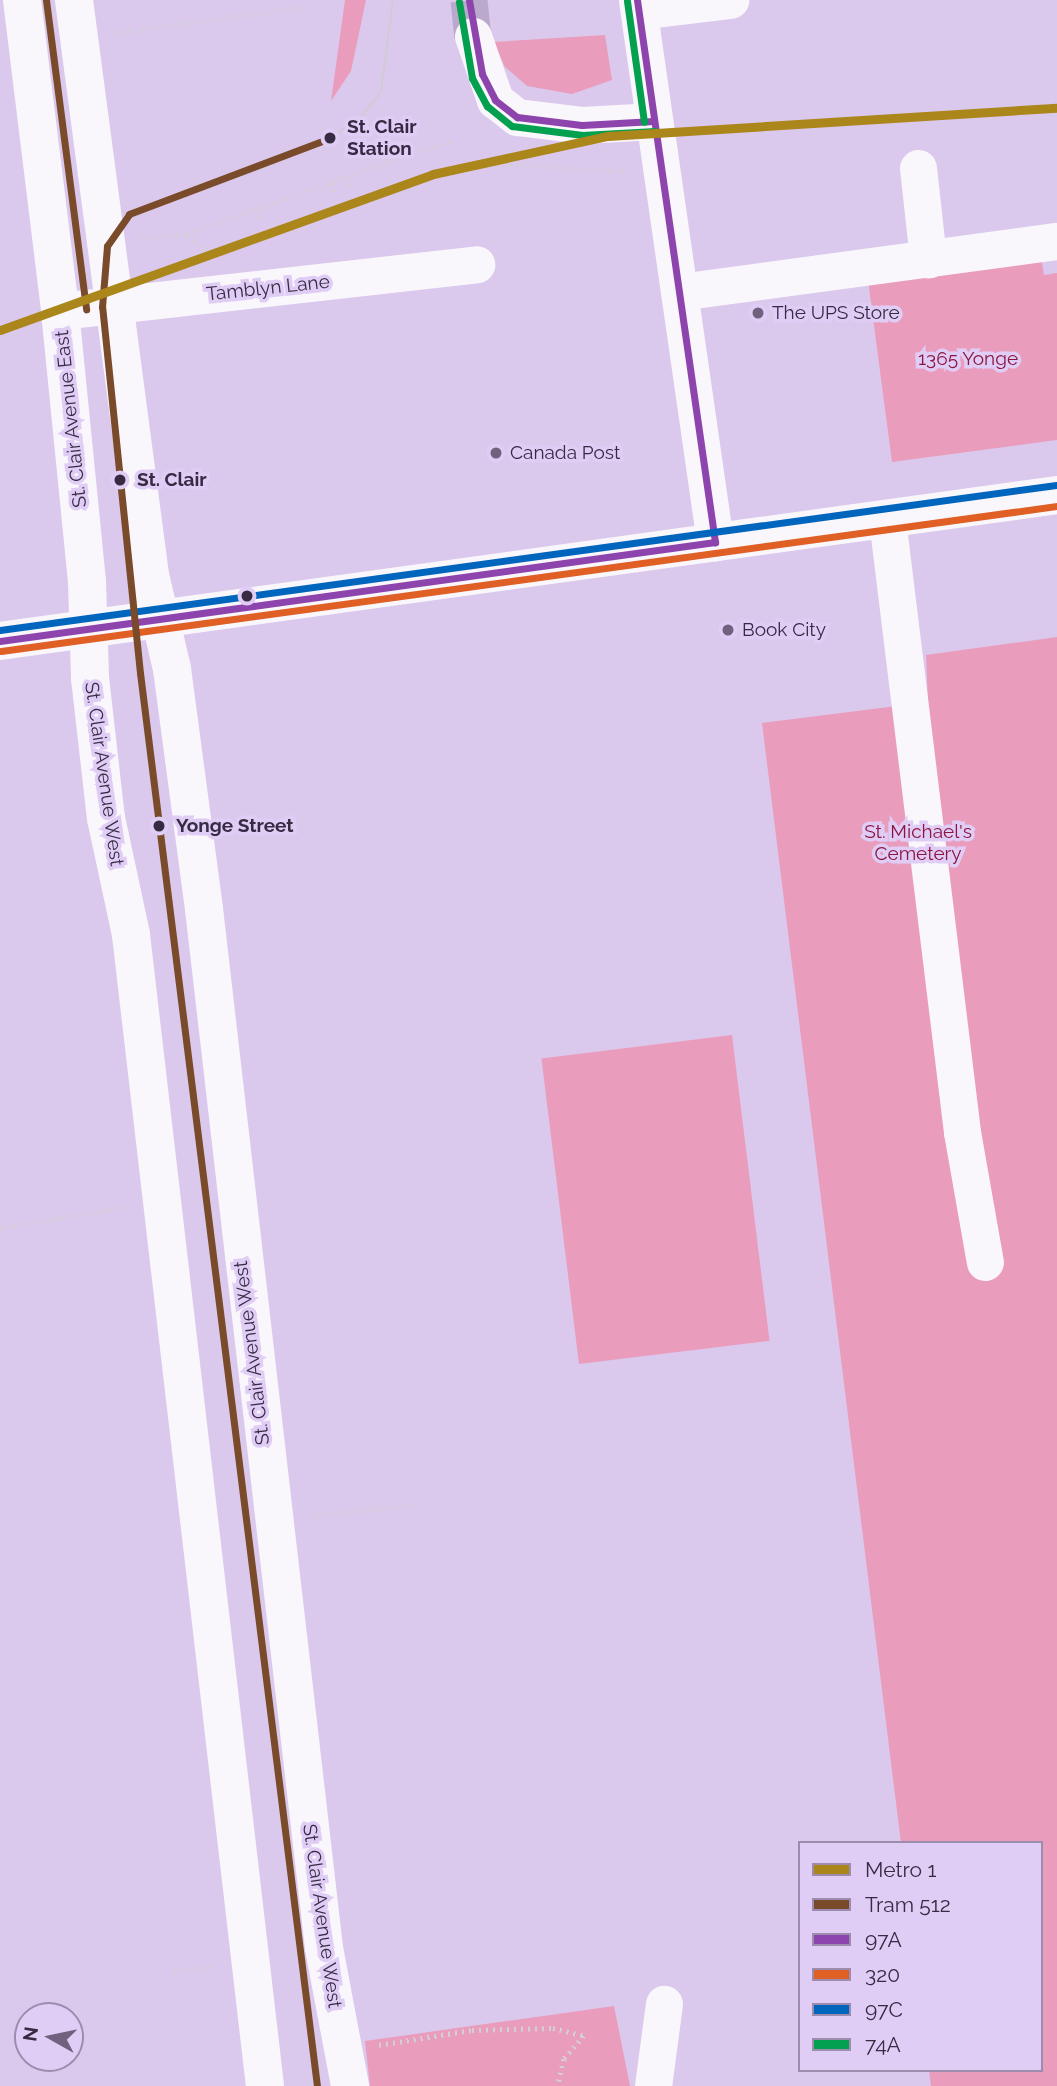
<!DOCTYPE html>
<html>
<head>
<meta charset="utf-8">
<style>
  body { margin:0 }
  #map { position:relative; width:1057px; height:2086px; overflow:hidden; background:#dbc9ed; font-family:Raleway,sans-serif }
  div>[style] { position:absolute }
  .green>* { inset:0; background:#ea9cbd; transform-origin:0 0 }
  .minor-tunnel>* { height:37px; margin-top:-18.5px; transform-origin:0; background:repeating-linear-gradient(90deg,#baa9cb 0 37px,transparent 0 55px) }
  .path>* { height:4.5px; margin-top:-2.25px; transform-origin:0; background:repeating-linear-gradient(90deg,#d3ced9 0 2px,transparent 0 7px) }
  .minor>* { height:37px; margin:-18.5px; padding:0 18.5px; transform-origin:18.5px; border-radius:18.5px; background:#faf7fc }
  .major>* { height:38px; margin:-19px; padding:0 19px; transform-origin:19px; border-radius:19px; background:#faf7fc }
  .tram>* { height:2px; margin:-1px; padding:0 1px; transform-origin:1px; border-radius:1px; background:#d0cbd5 }
  .bus-1>* { height:7px; margin:-3.5px; padding:0 3.5px; transform-origin:3.5px; border-radius:3.5px; background:#8e44ad }
  .bus-2>* { height:7px; margin:-3.5px; padding:0 3.5px; transform-origin:3.5px; border-radius:3.5px; background:#df5f25 }
  .bus-3>* { height:7px; margin:-3.5px; padding:0 3.5px; transform-origin:3.5px; border-radius:3.5px; background:#0065bd }
  .bus-4>* { height:7px; margin:-3.5px; padding:0 3.5px; transform-origin:3.5px; border-radius:3.5px; background:#03a050 }
  .tram-1>* { height:7px; margin:-3.5px; padding:0 3.5px; transform-origin:3.5px; border-radius:3.5px; background:#7a4b2a }
  .metro-1>* { height:9px; margin:-4.5px; padding:0 4.5px; transform-origin:4.5px; border-radius:4.5px; background:#ab861b }
  .dots>* { width:19px; height:19px; translate:-50% -50%; box-sizing:border-box; border:4px solid #e0cdf5; border-radius:50% }
  span { translate:-50% -50%; white-space:nowrap; text-align:center; line-height:1.15; -webkit-text-stroke:7px #e0cdf5; paint-order:stroke }
  .stop-label { font-size:19px; color:#372b44; font-weight:700 }
  .left { translate:0 -50%; text-align:left }
  .street-label { font-size:19px; color:#372b44 }
  .poi-label { font-size:19px; color:#372b44 }
  .park-label { font-size:19px; color:#8c1540 }
  .legend { position:absolute; left:798px; top:1841px; width:245px; height:231px; box-sizing:border-box; background:#e0cdf5; border:2px solid #9c8cae; margin:0; padding:9px 12px; list-style:none; font-size:21px; color:#372b44 }
  .legend li { display:flex; align-items:center; gap:14px; height:35px }
  .legend b { width:35px; border:2px solid #9c8cae }
  .north { position:absolute; left:14px; top:2002px; width:70px; height:70px; box-sizing:border-box; background:#e0cdf5; border:2px solid #9c8cae; border-radius:50%; rotate:279deg; font-size:19px; font-weight:700; line-height:28px; text-align:center; color:#372b44 }
  .north::after { content:''; display:block; margin:auto; width:24px; height:32px; background:#70627f; clip-path:polygon(50% 0,100% 100%,50% 72%,0 100%) }
</style>
</head>
<body>
<div id="map">
  <div class="green">
    <i style="clip-path:polygon(345px 0,366px 0,351px 71px,331px 101px)"></i>
    <i style="clip-path:polygon(605px 35px,612px 80px,572px 94px,527px 86px,505px 67px,493px 42px)"></i>
    <i style="clip-path:polygon(1041px 257px,1044px 275px,1057px 273px,1057px 440px,892px 462px,868px 280px)"></i>
    <i style="clip-path:polygon(1057px 637px,1057px 2086px,931px 2086px,929px 2070px,1041px 2070px,1041px 1843px,901px 1843px,762px 723px,928px 702px,926px 655px)"></i>
    <i style="left:732px;top:1035px;width:308px;height:192px;rotate:83deg"></i>
    <i style="clip-path:polygon(614px 2006px,630px 2086px,370px 2086px,365px 2041px)"></i>
  </div>
  <div class="minor-tunnel">
    <i style="left:469px;top:0;width:36px;rotate:84deg"></i>
  </div>
  <div class="path">
    <i style="left:114px;top:33px;width:200px;rotate:-7.8deg"></i>
    <i style="left:435px;top:147px;width:20px;rotate:-20deg"></i>
    <i style="left:496px;top:164px;width:131px;rotate:3.1deg"></i>
    <i style="left:347px;top:177px;width:13px;rotate:67deg"></i>
    <i style="left:331px;top:183px;width:13px;rotate:72deg"></i>
    <i style="left:258px;top:210px;width:12px;rotate:76deg"></i>
    <i style="left:188px;top:235px;width:26px;rotate:40deg"></i>
    <i style="left:141px;top:239px;width:46px;rotate:-6.2deg"></i>
    <i style="left:187px;top:234px;width:265px;rotate:-19.6deg"></i>
    <i style="left:0;top:1228px;width:127px;rotate:-9.5deg"></i>
    <i style="left:312px;top:1516px;width:102px;rotate:-6.2deg"></i>
    <i style="left:174px;top:1972px;width:40px;rotate:-8.5deg"></i>
    <i style="left:379px;top:2045px;width:94px;rotate:-9.2deg"></i>
    <i style="left:472px;top:2030px;width:81px;rotate:-1.4deg"></i>
    <i style="left:553px;top:2028px;width:32px;rotate:14deg"></i>
    <i style="left:584px;top:2036px;width:30px;rotate:131deg"></i>
    <i style="left:564px;top:2059px;width:28px;rotate:103deg"></i>
  </div>
  <div class="minor">
    <i style="left:637px;top:0;width:548px;rotate:81.81deg"></i>
    <i style="left:639px;top:11px;width:92px;rotate:-6.9deg"></i>
    <i style="left:473px;top:36px;width:68px;rotate:71deg"></i>
    <i style="left:495px;top:100px;width:28px;rotate:38deg"></i>
    <i style="left:517px;top:117px;width:65px;rotate:7deg"></i>
    <i style="left:582px;top:125px;width:72px;rotate:-3.2deg"></i>
    <i style="left:918px;top:168px;width:92px;rotate:83.7deg"></i>
    <i style="left:679px;top:292px;width:381px;rotate:-7.7deg"></i>
    <i style="left:60px;top:311px;width:419px;rotate:-6.4deg"></i>
    <i style="left:887px;top:519px;width:618px;rotate:83.02deg"></i>
    <i style="left:962px;top:1132px;width:132px;rotate:80deg"></i>
    <i style="left:653px;top:2086px;width:83px;rotate:-82.4deg"></i>
  </div>
  <div class="major">
    <i style="left:22px;top:0;width:313px;rotate:83deg"></i>
    <i style="left:60px;top:311px;width:272px;rotate:84.3deg"></i>
    <i style="left:87px;top:582px;width:96px;rotate:88.2deg"></i>
    <i style="left:90px;top:678px;width:141px;rotate:83.5deg"></i>
    <i style="left:106px;top:818px;width:120px;rotate:77.9deg"></i>
    <i style="left:131px;top:935px;width:1159px;rotate:83.36deg"></i>
    <i style="left:74px;top:0;width:580px;rotate:82.47deg"></i>
    <i style="left:150px;top:575px;width:97px;rotate:76.8deg"></i>
    <i style="left:172px;top:669px;width:242px;rotate:82.4deg"></i>
    <i style="left:204px;top:909px;width:1046px;rotate:83.41deg"></i>
    <i style="left:324px;top:1948px;width:140px;rotate:79.3deg"></i>
    <i style="left:0;top:641px;width:1067px;rotate:-7.86deg"></i>
  </div>
  <div class="tram">
    <i style="left:330px;top:138px;width:36px;rotate:-34deg"></i>
    <i style="left:360px;top:118px;width:33px;rotate:-51deg"></i>
    <i style="left:381px;top:92px;width:93px;rotate:-82.6deg"></i>
  </div>
  <div class="bus-1">
    <i style="left:469px;top:0;width:75px;rotate:80deg"></i>
    <i style="left:482px;top:74px;width:29px;rotate:63deg"></i>
    <i style="left:495px;top:100px;width:28px;rotate:38deg"></i>
    <i style="left:517px;top:117px;width:65px;rotate:7deg"></i>
    <i style="left:582px;top:125px;width:72px;rotate:-3.2deg"></i>
    <i style="left:637px;top:0;width:548px;rotate:81.81deg"></i>
    <i style="left:0;top:641px;width:722px;rotate:-7.88deg"></i>
  </div>
  <div class="bus-2">
    <i style="left:1px;top:651px;width:1066px;rotate:-7.82deg"></i>
  </div>
  <div class="bus-3">
    <i style="left:0;top:630px;width:1066px;rotate:-7.82deg"></i>
  </div>
  <div class="bus-4">
    <i style="left:627px;top:1px;width:122px;rotate:82deg"></i>
    <i style="left:459px;top:2px;width:77px;rotate:80.3deg"></i>
    <i style="left:472px;top:78px;width:32px;rotate:62deg"></i>
    <i style="left:487px;top:106px;width:32px;rotate:39deg"></i>
    <i style="left:512px;top:126px;width:71px;rotate:7.3deg"></i>
    <i style="left:582px;top:135px;width:73px;rotate:-3.1deg"></i>
  </div>
  <div class="tram-1">
    <i style="left:46px;top:0;width:312px;rotate:82.6deg"></i>
    <i style="left:317px;top:2086px;width:1424px;rotate:-97.14deg"></i>
    <i style="left:140px;top:673px;width:368px;rotate:-95.9deg"></i>
    <i style="left:102px;top:307px;width:61px;rotate:-85.3deg"></i>
    <i style="left:107px;top:246px;width:39px;rotate:-55deg"></i>
    <i style="left:129px;top:214px;width:215px;rotate:-20.7deg"></i>
  </div>
  <div class="metro-1">
    <i style="left:0;top:330px;width:460px;rotate:-19.8deg"></i>
    <i style="left:433px;top:174px;width:179px;rotate:-12.3deg"></i>
    <i style="left:608px;top:136px;width:450px;rotate:-3.6deg"></i>
  </div>
  <div class="dots">
    <i style="left:330px;top:138px;background:#372b44"></i>
    <i style="left:758px;top:313px;background:#70627f"></i>
    <i style="left:496px;top:453px;background:#70627f"></i>
    <i style="left:120px;top:480px;background:#372b44"></i>
    <i style="left:247px;top:596px;background:#372b44"></i>
    <i style="left:728px;top:630px;background:#70627f"></i>
    <i style="left:159px;top:826px;background:#372b44"></i>
  </div>
  <div class="stop-label">
    <span class="left" style="left:347px;top:138px">St. Clair<br>Station</span>
    <span class="left" style="left:137px;top:480px">St. Clair</span>
    <span class="left" style="left:176px;top:826px">Yonge Street</span>
  </div>
  <div class="street-label">
    <span style="left:268px;top:288px;rotate:-6deg">Tamblyn Lane</span>
    <span style="left:71px;top:419px;rotate:-96deg">St. Clair Avenue East</span>
    <span style="left:104px;top:774px;rotate:82deg">St. Clair Avenue West</span>
    <span style="left:252px;top:1353px;rotate:-97deg">St. Clair Avenue West</span>
    <span style="left:322px;top:1916px;rotate:82deg">St. Clair Avenue West</span>
  </div>
  <div class="poi-label">
    <span class="left" style="left:772px;top:313px">The UPS Store</span>
    <span class="left" style="left:510px;top:453px">Canada Post</span>
    <span class="left" style="left:742px;top:630px">Book City</span>
  </div>
  <div class="park-label">
    <span style="left:968px;top:359px">1365 Yonge</span>
    <span style="left:918px;top:843px">St. Michael's<br>Cemetery</span>
  </div>
  <ul class="legend">
  <li><b style="height:9px;background:#ab861b"></b>Metro 1</li>
  <li><b style="height:9px;background:#7a4b2a"></b>Tram 512</li>
  <li><b style="height:9px;background:#8e44ad"></b>97A</li>
  <li><b style="height:9px;background:#df5f25"></b>320</li>
  <li><b style="height:9px;background:#0065bd"></b>97C</li>
  <li><b style="height:9px;background:#03a050"></b>74A</li>
  </ul>
  <div class="north">N</div>
</div>
</body>
</html>
